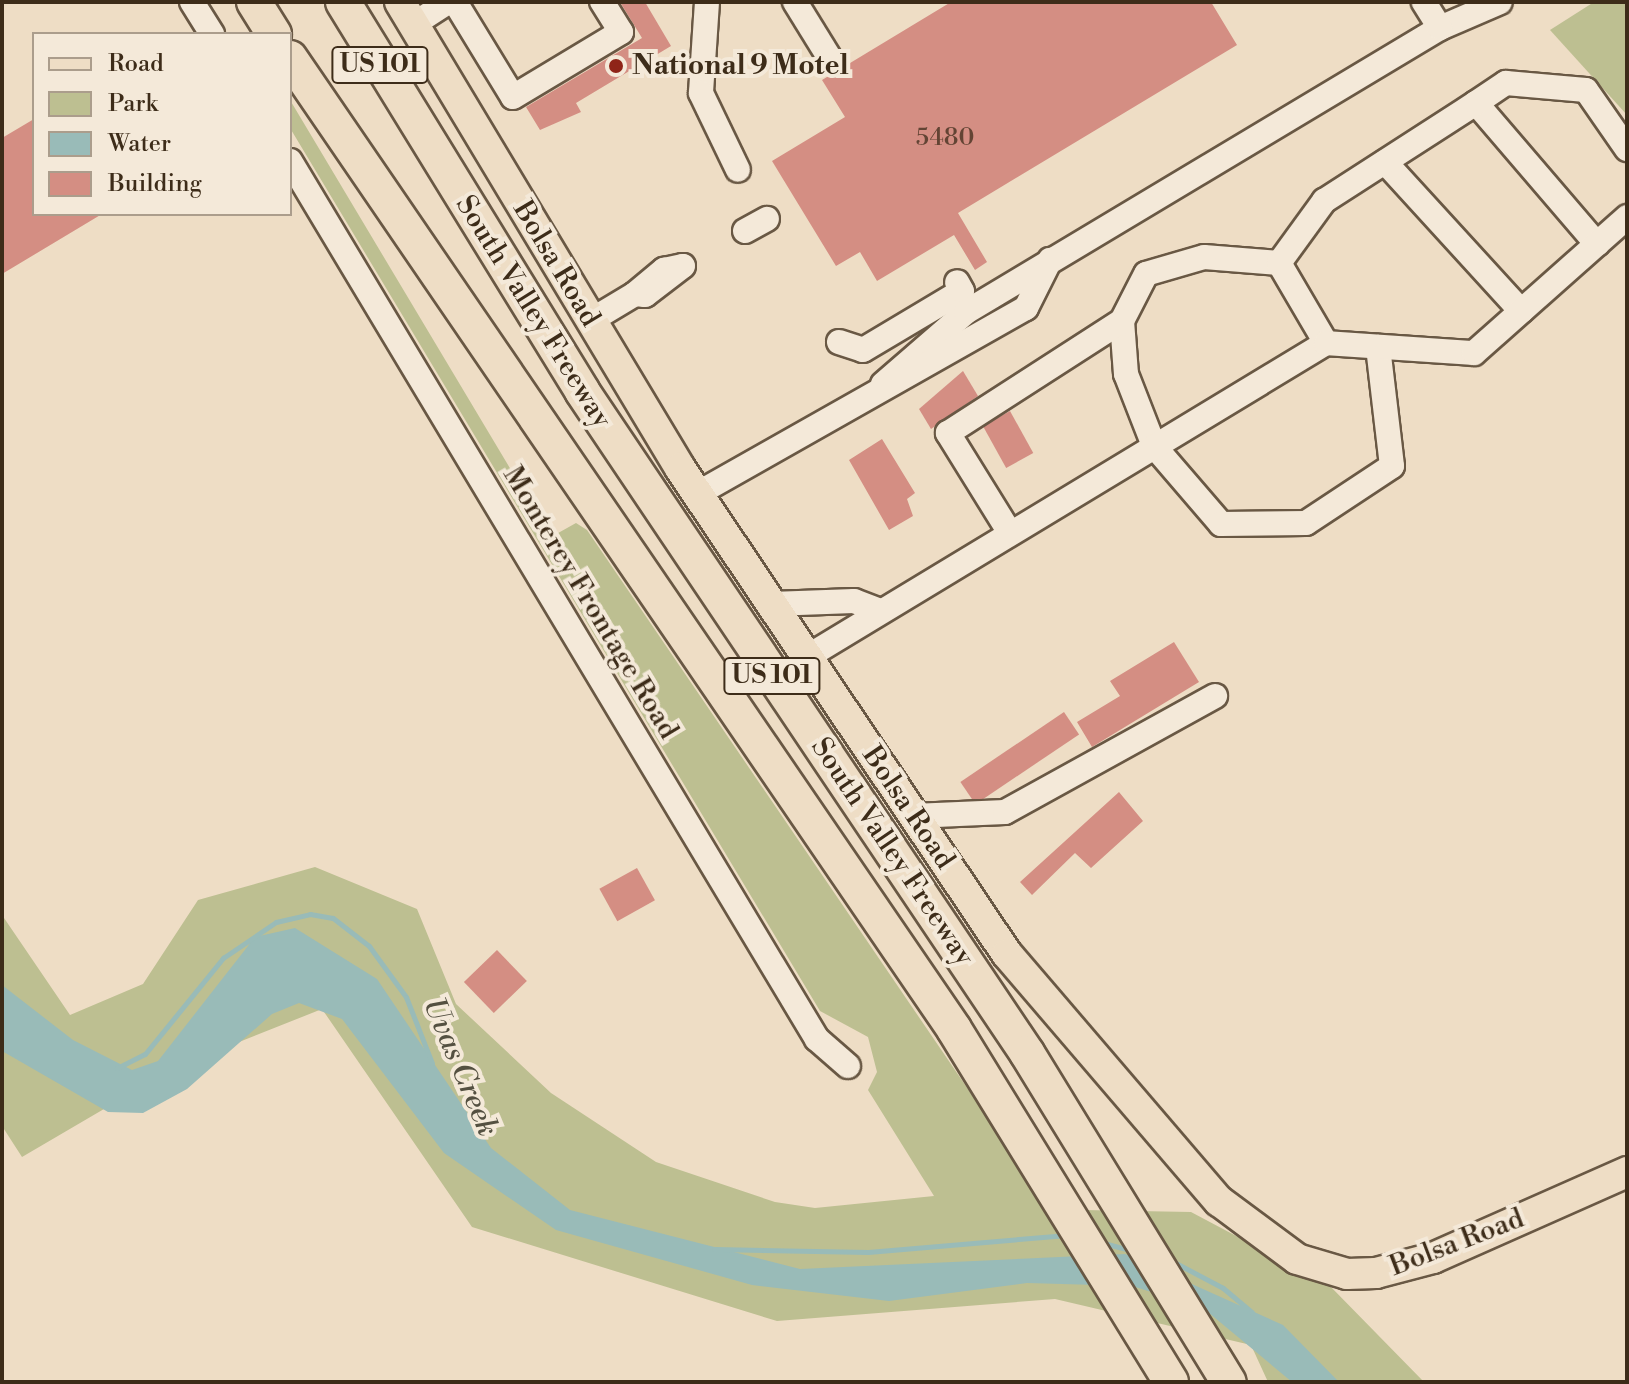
<!DOCTYPE html>
<html>
<head>
<meta charset="utf-8">
<style>
  body { margin:0 }
  #map { position:relative; width:1629px; height:1384px; overflow:hidden; background:#eeddc5; font-family:"Libre Bodoni",serif }
  div>[style] { position:absolute }
  .green>* { inset:0; background:#bdbf91 }
  .water>* { inset:0; background:#99bbb8 }
  .stream>* { height:5px; margin:-2.5px; padding:0 2.5px; transform-origin:2.5px; border-radius:2.5px; background:#99bbb8 }
  .building>* { inset:0; background:#d48e83; transform-origin:0 0 }
  .roads { filter:drop-shadow(2px 0 #695844) drop-shadow(-2px 0 #695844) drop-shadow(0 2px #695844) drop-shadow(0 -2px #695844) }
  .minor>* { height:24px; margin:-12px; padding:0 12px; transform-origin:12px; border-radius:12px; background:#f4e9d9 }
  .major>* { height:30px; margin:-15px; padding:0 15px; transform-origin:15px; border-radius:15px; background:#eeddc5 }
  .highway>* { height:34px; margin:-17px; padding:0 17px; transform-origin:17px; border-radius:17px; background:#eeddc5 }
  .dots>* { width:22px; height:22px; translate:-50% -50%; box-sizing:border-box; border:4px solid #f4e9d9; border-radius:50% }
  span { translate:-50% -50%; white-space:nowrap; text-align:center; line-height:1.15; -webkit-text-stroke:8px #f4e9d9; paint-order:stroke }
  .number-label { font-size:24px; color:#634434 }
  .number-label span { -webkit-text-stroke-width:0 }
  .shield-label span { padding:2px 6px; background:#f4e9d9; border:2px solid; border-radius:6px; -webkit-text-stroke-width:0 }
  .shield-label { font-size:26px; color:#3d2c19; font-weight:700 }
  .poi-label { font-size:28px; color:#3d2c19; font-weight:700 }
  .left { translate:0 -50%; text-align:left }
  .street-label { font-size:28px; color:#3d2c19 }
  .water-label { font-size:30px; color:#545041; font-style:italic }
  .frame { position:absolute; inset:0; border:4px solid #3d2c19; pointer-events:none }
  .legend { position:absolute; left:32px; top:32px; width:260px; height:184px; box-sizing:border-box; background:#f4e9d9; border:2px solid #ab9d8c; margin:0; padding:10px 14px; list-style:none; font-size:24px; color:#3d2c19 }
  .legend li { display:flex; align-items:center; gap:16px; height:40px }
  .legend b { width:40px; border:2px solid #ab9d8c }
</style>
</head>
<body>
<div id="map">
  <div class="green">
    <i style="clip-path:polygon(1594px 2px,1627px 2px,1627px 115px,1550px 30px)"></i>
    <i style="clip-path:polygon(290px 100px,551px 537px,576px 523px,587px 530px,972px 1095px,1008px 1137px,1083px 1210px,1191px 1212px,1330px 1286px,1424px 1382px,1268px 1382px,1251px 1345px,1055px 1299px,777px 1321px,472px 1227px,322px 1009px,174px 1068px,22px 1157px,2px 1126px,2px 915px,70px 1015px,143px 984px,198px 900px,315px 867px,417px 909px,456px 1004px,551px 1093px,656px 1162px,775px 1202px,815px 1208px,934px 1196px,868px 1090px,877px 1072px,868px 1037px,820px 1011px,290px 128px)"></i>
  </div>
  <div class="water">
    <i style="clip-path:polygon(295px 928px,377px 979px,491px 1148px,570px 1210px,800px 1269px,1125px 1254px,1283px 1325px,1339px 1382px,1292px 1382px,1203px 1308px,1132px 1286px,1027px 1283px,889px 1301px,752px 1285px,556px 1230px,444px 1153px,342px 1019px,299px 1003px,272px 1014px,187px 1089px,143px 1113px,108px 1112px,2px 1051px,2px 985px,73px 1040px,132px 1070px,158px 1061px,255px 937px)"></i>
  </div>
  <div class="stream">
    <i style="left:117px;top:1068px;width:31px;rotate:-27deg"></i>
    <i style="left:145px;top:1054px;width:124px;rotate:-50.9deg"></i>
    <i style="left:223px;top:958px;width:64px;rotate:-34.2deg"></i>
    <i style="left:276px;top:922px;width:35px;rotate:-13deg"></i>
    <i style="left:310px;top:914px;width:23px;rotate:10deg"></i>
    <i style="left:333px;top:918px;width:46px;rotate:37.9deg"></i>
    <i style="left:369px;top:946px;width:63px;rotate:54deg"></i>
    <i style="left:406px;top:997px;width:71px;rotate:68.5deg"></i>
    <i style="left:1100px;top:1242px;width:34px;rotate:15deg"></i>
    <i style="left:714px;top:1249px;width:154px;rotate:1.1deg"></i>
    <i style="left:868px;top:1252px;width:200px;rotate:-4.9deg"></i>
    <i style="left:1170px;top:1260px;width:60px;rotate:27.8deg"></i>
    <i style="left:1223px;top:1288px;width:38px;rotate:40deg"></i>
  </div>
  <div class="building">
    <i style="clip-path:polygon(620px 2px,645px 2px,671px 46px,576px 103px,581px 112px,540px 130px,526px 107px,642px 38px)"></i>
    <i style="clip-path:polygon(951px 2px,1211px 2px,1237px 45px,958px 213px,987px 262px,975px 270px,954px 235px,877px 281px,860px 252px,836px 266px,772px 161px,845px 117px,822px 80px)"></i>
    <i style="clip-path:polygon(34px 119px,34px 214px,102px 214px,2px 274px,2px 138px)"></i>
    <i style="clip-path:polygon(963px 371px,978px 396px,931px 429px,919px 409px)"></i>
    <i style="left:1010px;top:411px;width:48px;height:31px;rotate:61deg"></i>
    <i style="clip-path:polygon(882px 439px,915px 493px,907px 499px,913px 516px,889px 530px,849px 460px)"></i>
    <i style="clip-path:polygon(1174px 642px,1199px 682px,1092px 747px,1077px 722px,1120px 696px,1110px 681px)"></i>
    <i style="left:1064px;top:712px;width:27px;height:125px;rotate:56deg"></i>
    <i style="clip-path:polygon(1119px 792px,1143px 821px,1091px 868px,1075px 853px,1032px 895px,1020px 882px)"></i>
    <i style="left:637px;top:868px;width:37px;height:43px;rotate:61deg"></i>
    <i style="left:497px;top:950px;width:43px;height:46px;rotate:46deg"></i>
  </div>
  <div class="roads">
    <div class="minor">
      <i style="left:192px;top:2px;width:38px;rotate:58deg"></i>
      <i style="left:455px;top:2px;width:111px;rotate:58.6deg"></i>
      <i style="left:513px;top:97px;width:126px;rotate:-31deg"></i>
      <i style="left:621px;top:32px;width:36px;rotate:-122deg"></i>
      <i style="left:707px;top:2px;width:91px;rotate:93.8deg"></i>
      <i style="left:701px;top:93px;width:85px;rotate:64.3deg"></i>
      <i style="left:795px;top:2px;width:70px;rotate:58.3deg"></i>
      <i style="left:414px;top:24px;width:40px;rotate:-32.9deg"></i>
      <i style="left:1440px;top:28px;width:65px;rotate:-23.4deg"></i>
      <i style="left:1476px;top:103px;width:186px;rotate:49.4deg"></i>
      <i style="left:290px;top:161px;width:1024px;rotate:59.03deg"></i>
      <i style="left:817px;top:1039px;width:41px;rotate:41.1deg"></i>
      <i style="left:1385px;top:162px;width:202px;rotate:47.6deg"></i>
      <i style="left:745px;top:231px;width:25px;rotate:-29deg"></i>
      <i style="left:1279px;top:263px;width:75px;rotate:-175.4deg"></i>
      <i style="left:1204px;top:257px;width:60px;rotate:163.7deg"></i>
      <i style="left:1146px;top:274px;width:53px;rotate:117.1deg"></i>
      <i style="left:1122px;top:321px;width:53px;rotate:85.7deg"></i>
      <i style="left:1126px;top:374px;width:77px;rotate:68.7deg"></i>
      <i style="left:1154px;top:446px;width:103px;rotate:49.3deg"></i>
      <i style="left:1221px;top:524px;width:85px;rotate:-0.7deg"></i>
      <i style="left:1306px;top:523px;width:103px;rotate:-33.5deg"></i>
      <i style="left:1392px;top:466px;width:120px;rotate:-96.7deg"></i>
      <i style="left:683px;top:266px;width:48px;rotate:142.7deg"></i>
      <i style="left:645px;top:295px;width:10px;rotate:-174deg"></i>
      <i style="left:635px;top:294px;width:38px;rotate:-40deg"></i>
      <i style="left:664px;top:270px;width:19px;rotate:-12deg"></i>
      <i style="left:590px;top:321px;width:52px;rotate:-31deg"></i>
      <i style="left:839px;top:342px;width:25px;rotate:18deg"></i>
      <i style="left:863px;top:350px;width:115px;rotate:-30.8deg"></i>
      <i style="left:962px;top:291px;width:10px;rotate:-119deg"></i>
      <i style="left:1326px;top:343px;width:93px;rotate:-120.4deg"></i>
      <i style="left:1279px;top:263px;width:77px;rotate:-54deg"></i>
      <i style="left:1324px;top:201px;width:181px;rotate:-32.8deg"></i>
      <i style="left:1476px;top:103px;width:36px;rotate:-34deg"></i>
      <i style="left:1506px;top:83px;width:80px;rotate:5deg"></i>
      <i style="left:1586px;top:90px;width:72px;rotate:55.2deg"></i>
      <i style="left:883px;top:384px;width:110px;rotate:-40.9deg"></i>
      <i style="left:966px;top:312px;width:553px;rotate:-30.93deg"></i>
      <i style="left:1440px;top:28px;width:31px;rotate:-122deg"></i>
      <i style="left:697px;top:494px;width:378px;rotate:-29.5deg"></i>
      <i style="left:1026px;top:308px;width:54px;rotate:-63.4deg"></i>
      <i style="left:1010px;top:533px;width:118px;rotate:-121.8deg"></i>
      <i style="left:948px;top:433px;width:207px;rotate:-32.8deg"></i>
      <i style="left:771px;top:604px;width:83px;rotate:-2.1deg"></i>
      <i style="left:854px;top:601px;width:28px;rotate:21deg"></i>
      <i style="left:807px;top:657px;width:607px;rotate:-31.17deg"></i>
      <i style="left:1326px;top:343px;width:148px;rotate:3.9deg"></i>
      <i style="left:1474px;top:353px;width:205px;rotate:-41.6deg"></i>
      <i style="left:913px;top:816px;width:92px;rotate:-2.5deg"></i>
      <i style="left:1005px;top:812px;width:240px;rotate:-28.9deg"></i>
    </div>
    <div class="major">
      <i style="left:400px;top:2px;width:544px;rotate:59deg"></i>
      <i style="left:680px;top:468px;width:586px;rotate:56.07deg"></i>
      <i style="left:1007px;top:954px;width:326px;rotate:49.4deg"></i>
      <i style="left:1219px;top:1201px;width:97px;rotate:36.6deg"></i>
      <i style="left:1297px;top:1259px;width:52px;rotate:16.7deg"></i>
      <i style="left:1347px;top:1274px;width:29px;rotate:-2deg"></i>
      <i style="left:1376px;top:1273px;width:59px;rotate:-14.7deg"></i>
      <i style="left:1433px;top:1258px;width:212px;rotate:-23.9deg"></i>
    </div>
    <div class="highway">
      <i style="left:254px;top:2px;width:38px;rotate:58deg"></i>
      <i style="left:343px;top:2px;width:457px;rotate:58.4deg"></i>
      <i style="left:582px;top:391px;width:798px;rotate:56.09deg"></i>
      <i style="left:1027px;top:1053px;width:386px;rotate:58.5deg"></i>
      <i style="left:290px;top:58px;width:1176px;rotate:55.63deg"></i>
      <i style="left:954px;top:1029px;width:414px;rotate:58.4deg"></i>
    </div>
  </div>
  <div class="dots">
    <i style="left:616px;top:66px;background:#8f2418"></i>
  </div>
  <div class="number-label">
    <span style="left:945px;top:139px">5480</span>
  </div>
  <div class="shield-label">
    <span style="left:380px;top:65px">US 101</span>
    <span style="left:772px;top:676px">US 101</span>
  </div>
  <div class="poi-label">
    <span class="left" style="left:632px;top:66px">National 9 Motel</span>
  </div>
  <div class="street-label">
    <span style="left:556px;top:264px;rotate:59deg">Bolsa Road</span>
    <span style="left:533px;top:312px;rotate:58deg">South Valley Freeway</span>
    <span style="left:590px;top:603px;rotate:59deg">Monterey Frontage Road</span>
    <span style="left:908px;top:808px;rotate:56deg">Bolsa Road</span>
    <span style="left:892px;top:852px;rotate:56deg">South Valley Freeway</span>
    <span style="left:1457px;top:1243px;rotate:-21deg">Bolsa Road</span>
  </div>
  <div class="water-label">
    <span style="left:460px;top:1067px;rotate:67deg">Uvas Creek</span>
  </div>
  <div class="frame"></div>
  <ul class="legend">
  <li><b style="height:10px;background:#eeddc5"></b>Road</li>
  <li><b style="height:22px;background:#bdbf91"></b>Park</li>
  <li><b style="height:22px;background:#99bbb8"></b>Water</li>
  <li><b style="height:22px;background:#d48e83"></b>Building</li>
  </ul>
</div>
</body>
</html>
